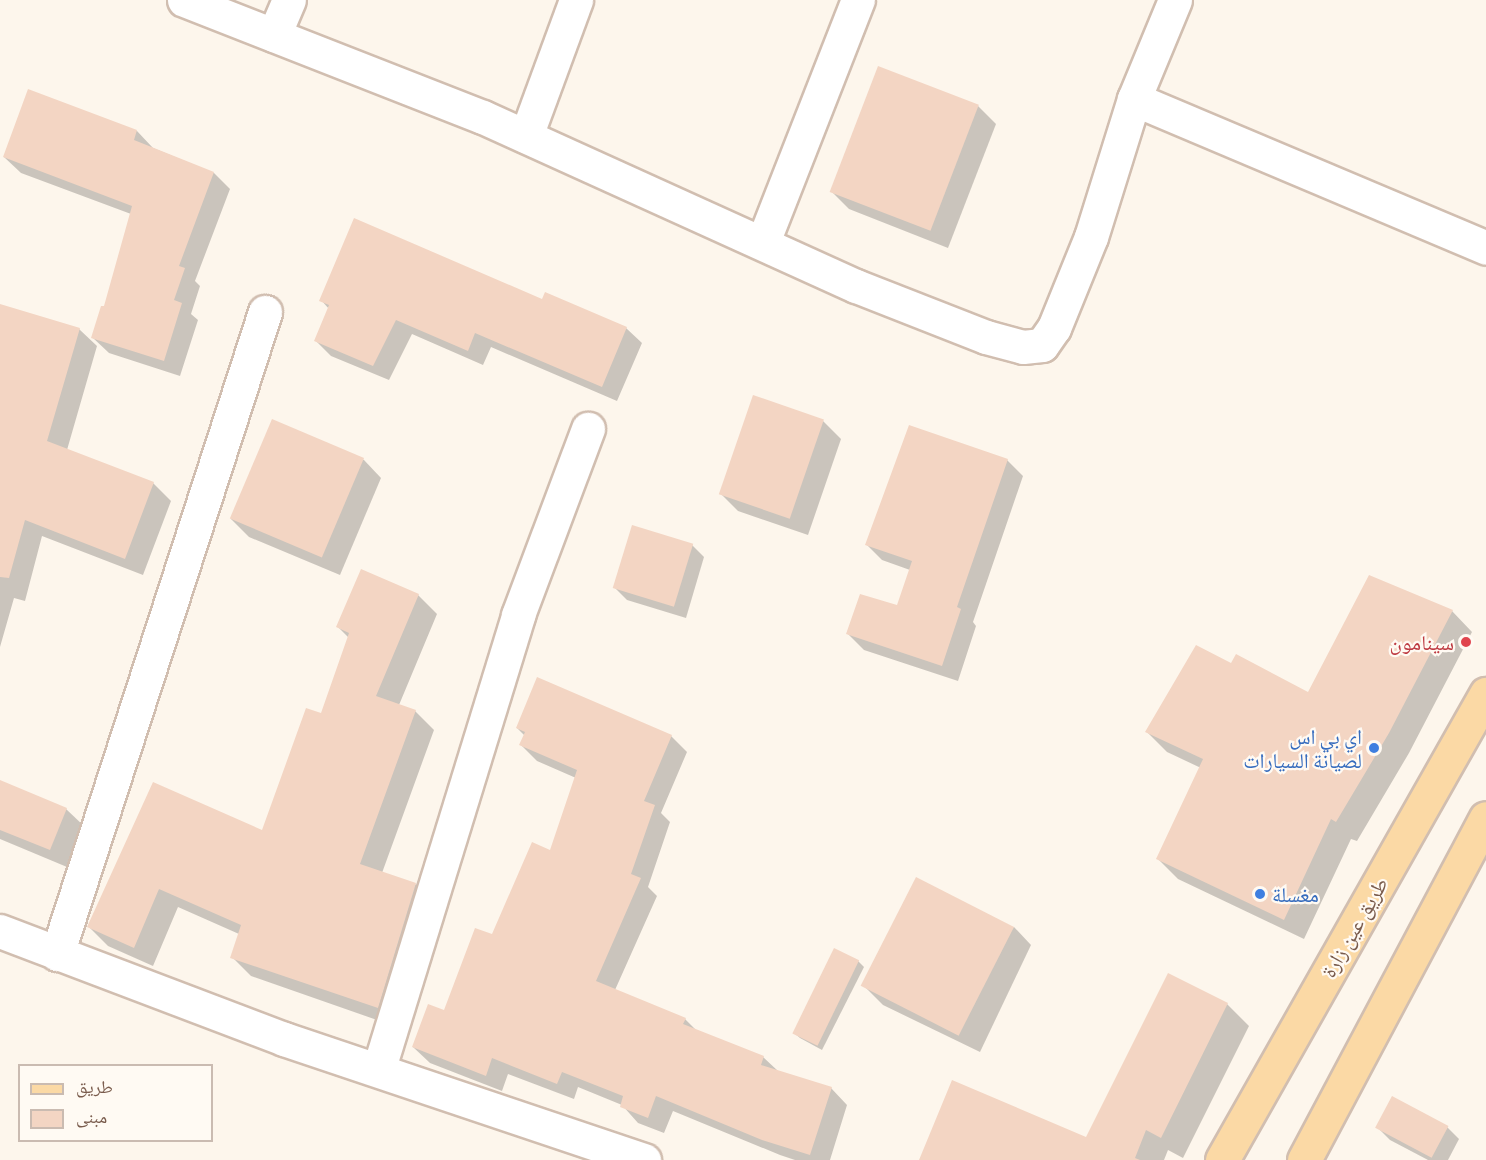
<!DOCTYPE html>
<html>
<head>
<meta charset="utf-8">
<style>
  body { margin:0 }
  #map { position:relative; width:1486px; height:1160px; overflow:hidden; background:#fdf6ec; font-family:Barlow,"Noto Naskh Arabic",sans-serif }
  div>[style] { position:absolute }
  .shadow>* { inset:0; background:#0003 }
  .building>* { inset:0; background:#f3d5c3; transform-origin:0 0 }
  .roads { filter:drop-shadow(2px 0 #d1beb0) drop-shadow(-2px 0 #d1beb0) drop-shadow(0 2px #d1beb0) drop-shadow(0 -2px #d1beb0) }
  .minor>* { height:33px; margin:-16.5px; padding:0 16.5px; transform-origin:16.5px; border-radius:16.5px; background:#fff }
  .major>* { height:33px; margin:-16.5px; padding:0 16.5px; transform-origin:16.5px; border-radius:16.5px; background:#fbd9a5 }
  .dots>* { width:16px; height:16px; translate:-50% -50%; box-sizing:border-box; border:3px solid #fffaf3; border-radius:50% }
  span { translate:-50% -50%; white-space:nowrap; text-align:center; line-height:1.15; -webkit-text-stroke:4.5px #fffaf3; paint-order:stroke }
  .health-label { font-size:21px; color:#be3a42 }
  .right { translate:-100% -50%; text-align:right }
  .shop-label { font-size:21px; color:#366cbe }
  .left { translate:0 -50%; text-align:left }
  .street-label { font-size:21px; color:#7a5c4d }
  .legend { position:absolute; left:18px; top:1064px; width:195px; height:78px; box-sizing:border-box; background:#fffaf3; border:2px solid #cabbb1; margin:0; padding:8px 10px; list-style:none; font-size:18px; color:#7a5c4d }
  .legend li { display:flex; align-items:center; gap:12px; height:30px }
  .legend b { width:30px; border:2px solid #cabbb1 }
</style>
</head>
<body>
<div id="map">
  <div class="shadow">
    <i style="clip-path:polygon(978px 106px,996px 124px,948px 248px,849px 209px,831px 191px)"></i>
    <i style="clip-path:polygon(137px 131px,153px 148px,214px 173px,230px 189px,195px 281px,200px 286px,191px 314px,198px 320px,180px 376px,109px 353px,92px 337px,105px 308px,131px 214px,21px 173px,4px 157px)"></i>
    <i style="clip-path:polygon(321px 300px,543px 301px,626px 328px,642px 343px,617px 401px,491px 347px,483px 365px,412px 334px,389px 380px,331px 356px,316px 341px,329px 309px)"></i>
    <i style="clip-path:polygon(0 306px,79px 329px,97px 346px,67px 450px,153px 483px,171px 501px,143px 575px,42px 536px,25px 601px,14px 598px,0 647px)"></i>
    <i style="clip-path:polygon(273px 421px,364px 460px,381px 478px,340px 575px,249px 537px,231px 519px)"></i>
    <i style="clip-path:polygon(823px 421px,841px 439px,808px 535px,738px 511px,720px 493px)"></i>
    <i style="clip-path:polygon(1007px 460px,1023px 476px,973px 622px,976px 626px,958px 681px,864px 650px,848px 634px,898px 607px,910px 570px,882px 560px,866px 544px)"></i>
    <i style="clip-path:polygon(692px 545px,704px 557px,686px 618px,627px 600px,615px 588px)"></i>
    <i style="clip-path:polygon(418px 595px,437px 614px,399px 705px,415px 711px,434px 730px,382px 873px,415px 884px,435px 903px,397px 1027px,251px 976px,232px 957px,239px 934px,178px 907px,153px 966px,108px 946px,89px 927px,263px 832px,322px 715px,349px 638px,338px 627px)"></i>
    <i style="clip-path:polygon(1452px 611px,1472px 632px,1409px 753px,1357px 841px,1351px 839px,1304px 939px,1178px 879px,1158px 859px,1201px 768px,1167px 752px,1146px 731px,1231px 664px,1308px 694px)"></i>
    <i style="clip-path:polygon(517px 728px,671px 736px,687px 752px,661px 813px,670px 822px,648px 887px,657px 896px,615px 990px,685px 1019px,697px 1031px,763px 1057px,778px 1071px,831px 1088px,847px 1105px,830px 1160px,795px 1160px,780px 1155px,673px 1111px,664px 1133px,638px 1123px,622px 1105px,578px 1087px,574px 1099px,508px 1074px,502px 1091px,430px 1063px,413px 1047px,445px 1012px,551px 853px,576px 778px,537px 761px,521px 745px,525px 736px)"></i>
    <i style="clip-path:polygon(0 782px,66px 809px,84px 826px,67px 867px,0 839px)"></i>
    <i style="clip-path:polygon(1014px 927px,1031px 945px,980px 1052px,883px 1005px,865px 987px)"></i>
    <i style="clip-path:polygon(858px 961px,864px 967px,822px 1050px,800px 1038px,794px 1033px)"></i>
    <i style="clip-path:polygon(1227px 1004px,1249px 1026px,1183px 1158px,1168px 1150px,1164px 1160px,920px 1160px,1087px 1139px)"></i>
    <i style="clip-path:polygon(1447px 1127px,1459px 1139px,1448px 1160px,1428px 1160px,1390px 1140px,1378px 1128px)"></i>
  </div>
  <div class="building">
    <i style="left:878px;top:66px;width:108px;height:135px;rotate:21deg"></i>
    <i style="clip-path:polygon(28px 89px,137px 130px,134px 140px,214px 172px,179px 266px,185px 268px,174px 300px,182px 303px,164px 361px,91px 338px,101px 306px,104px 306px,132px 206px,3px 157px)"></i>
    <i style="clip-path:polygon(354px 218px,542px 299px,545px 292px,627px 327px,602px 387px,475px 333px,468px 351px,396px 320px,373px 366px,314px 341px,329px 305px,319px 301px)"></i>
    <i style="clip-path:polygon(0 304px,80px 328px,47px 441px,154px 482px,125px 559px,25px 520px,9px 578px,0 577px)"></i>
    <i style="left:753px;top:395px;width:75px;height:105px;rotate:19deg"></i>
    <i style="left:272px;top:419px;width:100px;height:108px;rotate:23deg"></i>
    <i style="clip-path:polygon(909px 425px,1008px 459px,957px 607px,961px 609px,942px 666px,846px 634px,860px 594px,897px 605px,912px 561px,865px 545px)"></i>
    <i style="left:632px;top:525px;width:64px;height:66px;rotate:17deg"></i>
    <i style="clip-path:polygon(361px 569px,419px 594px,376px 696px,416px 710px,360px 864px,416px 883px,378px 1008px,230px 958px,241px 925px,159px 889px,134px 948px,87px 927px,153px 782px,262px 830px,306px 708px,321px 713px,349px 633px,336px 627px)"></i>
    <i style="clip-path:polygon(1369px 575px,1453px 610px,1389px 733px,1336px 822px,1331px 819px,1284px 920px,1156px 859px,1203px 759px,1145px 732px,1196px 645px,1231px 663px,1236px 654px,1308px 692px)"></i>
    <i style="clip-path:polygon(537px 677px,672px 735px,644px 801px,655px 805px,631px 874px,641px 878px,596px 981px,686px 1018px,683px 1024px,764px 1056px,761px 1065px,832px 1087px,810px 1155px,762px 1140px,656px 1096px,648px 1118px,620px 1107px,623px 1096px,562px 1072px,557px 1084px,492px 1058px,486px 1076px,412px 1047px,428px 1004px,444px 1010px,475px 928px,492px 934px,532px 842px,550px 850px,577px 770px,519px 745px,525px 732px,516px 728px)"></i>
    <i style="clip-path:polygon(0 780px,67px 808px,50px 850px,0 830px)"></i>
    <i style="left:916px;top:877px;width:110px;height:122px;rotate:27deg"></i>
    <i style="left:834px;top:948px;width:28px;height:95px;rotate:26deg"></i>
    <i style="clip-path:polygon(1168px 973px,1228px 1003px,1161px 1138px,1146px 1130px,1135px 1158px,1140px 1160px,919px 1160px,952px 1080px,1086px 1137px)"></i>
    <i style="left:1392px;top:1096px;width:64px;height:36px;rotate:28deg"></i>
  </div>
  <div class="roads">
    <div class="minor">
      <i style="left:184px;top:0;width:321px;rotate:21.4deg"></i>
      <i style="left:483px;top:117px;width:409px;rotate:24.4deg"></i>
      <i style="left:856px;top:286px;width:140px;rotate:21.4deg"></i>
      <i style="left:986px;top:337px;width:38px;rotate:15deg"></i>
      <i style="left:1023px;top:347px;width:19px;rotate:-6deg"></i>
      <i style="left:1042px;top:345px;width:21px;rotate:-55deg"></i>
      <i style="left:1054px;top:328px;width:98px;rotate:-67.9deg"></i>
      <i style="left:1091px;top:237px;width:145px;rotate:-72.7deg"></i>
      <i style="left:1134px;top:99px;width:107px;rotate:-67.5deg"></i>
      <i style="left:274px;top:35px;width:38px;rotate:-67deg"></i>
      <i style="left:1134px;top:99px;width:382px;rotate:22.9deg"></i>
      <i style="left:526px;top:136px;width:145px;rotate:-69.8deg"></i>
      <i style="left:763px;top:242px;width:260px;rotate:-68.6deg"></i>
      <i style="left:0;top:931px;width:304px;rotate:20.8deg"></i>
      <i style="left:284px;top:1039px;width:380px;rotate:18.6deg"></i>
      <i style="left:57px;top:954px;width:675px;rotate:-72.05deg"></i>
      <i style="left:379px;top:1068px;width:474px;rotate:-72.9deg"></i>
      <i style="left:518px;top:615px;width:199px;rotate:-69.4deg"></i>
    </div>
    <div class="major">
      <i style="left:1222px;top:1160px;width:536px;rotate:-60.47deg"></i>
      <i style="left:1304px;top:1160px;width:387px;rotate:-62deg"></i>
    </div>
  </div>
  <div class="dots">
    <i style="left:1466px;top:642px;background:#e0444e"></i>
    <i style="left:1374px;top:748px;background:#3f7fe0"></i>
    <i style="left:1260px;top:894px;background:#3f7fe0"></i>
  </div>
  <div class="health-label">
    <span class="right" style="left:1454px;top:642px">سينامون</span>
  </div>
  <div class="shop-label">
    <span class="right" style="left:1362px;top:748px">اي بي اس<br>لصيانة السيارات</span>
    <span class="left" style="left:1272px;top:894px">مغسلة</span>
  </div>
  <div class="street-label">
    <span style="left:1354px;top:927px;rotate:-60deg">طريق عين زارة</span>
  </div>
  <ul class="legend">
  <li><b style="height:8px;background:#fbd9a5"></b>طريق</li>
  <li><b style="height:16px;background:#f3d5c3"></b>مبنى</li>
  </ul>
</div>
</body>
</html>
